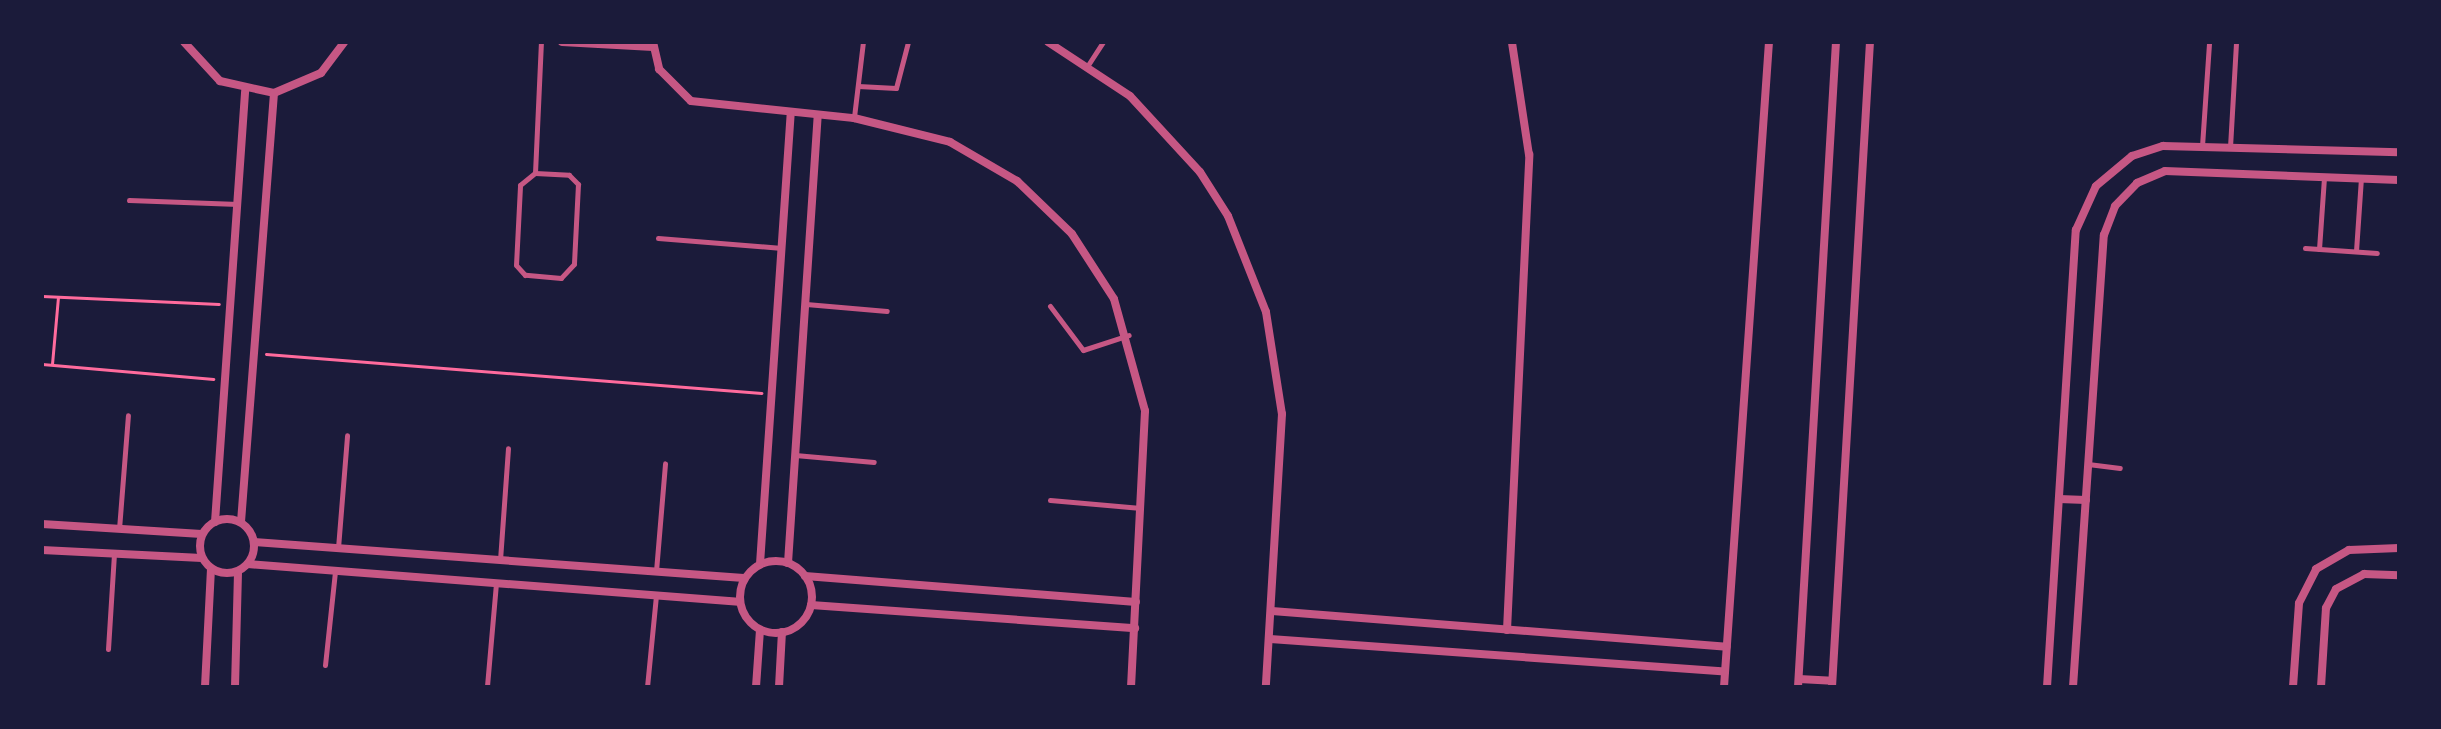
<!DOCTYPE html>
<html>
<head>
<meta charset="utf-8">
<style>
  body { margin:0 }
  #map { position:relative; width:2441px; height:729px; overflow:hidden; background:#1b1b3a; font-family:"Exo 2",sans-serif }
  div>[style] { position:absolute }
  .path>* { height:3px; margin:-1.5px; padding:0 1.5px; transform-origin:1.5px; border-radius:1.5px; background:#ff6b9d }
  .service>* { height:5px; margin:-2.5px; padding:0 2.5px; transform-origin:2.5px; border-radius:2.5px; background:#c65784 }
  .minor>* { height:8px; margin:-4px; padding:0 4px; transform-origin:4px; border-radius:4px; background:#c65784 }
  .minor>.ring { margin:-4px; padding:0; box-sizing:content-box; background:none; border:8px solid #c65784; border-radius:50% }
  span { translate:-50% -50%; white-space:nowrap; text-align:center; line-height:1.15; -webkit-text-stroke:6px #1b1b3a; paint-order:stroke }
  .frame { position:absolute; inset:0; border:44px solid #1b1b3a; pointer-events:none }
</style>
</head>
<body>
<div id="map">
  <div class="path">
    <i style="left:42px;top:296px;width:177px;rotate:2.6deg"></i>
    <i style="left:266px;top:354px;width:497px;rotate:4.5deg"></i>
    <i style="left:42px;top:364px;width:172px;rotate:5deg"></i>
    <i style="left:52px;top:364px;width:67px;rotate:-84.9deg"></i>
  </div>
  <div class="service">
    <i style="left:1088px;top:65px;width:27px;rotate:-57deg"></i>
    <i style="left:858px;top:86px;width:38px;rotate:3deg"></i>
    <i style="left:896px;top:88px;width:48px;rotate:-75.4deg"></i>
    <i style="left:854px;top:117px;width:76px;rotate:-83.2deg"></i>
    <i style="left:2202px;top:146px;width:104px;rotate:-86.1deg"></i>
    <i style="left:2230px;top:147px;width:105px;rotate:-86.7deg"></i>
    <i style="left:535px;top:173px;width:34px;rotate:3deg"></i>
    <i style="left:569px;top:175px;width:13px;rotate:45deg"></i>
    <i style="left:578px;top:184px;width:80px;rotate:92.9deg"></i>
    <i style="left:574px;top:264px;width:19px;rotate:133deg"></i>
    <i style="left:561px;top:278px;width:36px;rotate:-175deg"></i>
    <i style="left:525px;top:275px;width:13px;rotate:-132deg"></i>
    <i style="left:516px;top:265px;width:80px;rotate:-87.1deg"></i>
    <i style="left:520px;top:185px;width:19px;rotate:-39deg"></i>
    <i style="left:535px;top:173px;width:131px;rotate:-87.4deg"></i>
    <i style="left:129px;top:200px;width:109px;rotate:2.1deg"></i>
    <i style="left:658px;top:238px;width:124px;rotate:4.6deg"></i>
    <i style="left:2305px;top:248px;width:72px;rotate:4deg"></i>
    <i style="left:2319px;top:249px;width:71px;rotate:-86deg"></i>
    <i style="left:2356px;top:251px;width:73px;rotate:-86.1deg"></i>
    <i style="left:806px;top:304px;width:81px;rotate:4.9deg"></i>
    <i style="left:1050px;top:306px;width:55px;rotate:53.1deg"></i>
    <i style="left:1083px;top:350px;width:48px;rotate:-18.1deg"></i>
    <i style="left:795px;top:455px;width:79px;rotate:5.1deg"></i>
    <i style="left:2088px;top:464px;width:32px;rotate:7deg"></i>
    <i style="left:1050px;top:500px;width:91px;rotate:5deg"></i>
    <i style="left:119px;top:529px;width:114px;rotate:-85.5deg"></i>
    <i style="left:338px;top:548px;width:113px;rotate:-85.4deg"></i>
    <i style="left:500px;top:560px;width:112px;rotate:-85.9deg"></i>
    <i style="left:656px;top:571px;width:108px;rotate:-85.2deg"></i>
    <i style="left:108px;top:649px;width:95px;rotate:-86.4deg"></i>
    <i style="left:325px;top:665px;width:95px;rotate:-83.9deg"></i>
    <i style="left:487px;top:686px;width:102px;rotate:-85deg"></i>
    <i style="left:647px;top:687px;width:91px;rotate:-84.4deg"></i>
  </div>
  <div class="minor">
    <i style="left:184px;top:42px;width:53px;rotate:47.3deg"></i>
    <i style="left:220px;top:81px;width:55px;rotate:12.5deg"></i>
    <i style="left:274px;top:93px;width:51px;rotate:-23.1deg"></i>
    <i style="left:321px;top:73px;width:39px;rotate:-53deg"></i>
    <i style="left:562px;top:42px;width:91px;rotate:3.1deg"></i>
    <i style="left:653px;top:42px;width:28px;rotate:77deg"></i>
    <i style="left:659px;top:69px;width:45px;rotate:45deg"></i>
    <i style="left:691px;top:101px;width:164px;rotate:6deg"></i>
    <i style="left:854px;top:118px;width:99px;rotate:14deg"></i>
    <i style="left:950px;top:142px;width:78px;rotate:30.2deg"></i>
    <i style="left:1017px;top:181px;width:76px;rotate:43.9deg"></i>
    <i style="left:1072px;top:234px;width:77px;rotate:57.1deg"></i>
    <i style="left:1114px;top:299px;width:116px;rotate:74.5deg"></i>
    <i style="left:1145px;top:411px;width:276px;rotate:92.9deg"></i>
    <i style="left:1048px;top:42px;width:98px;rotate:33.4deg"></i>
    <i style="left:1130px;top:96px;width:103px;rotate:47.4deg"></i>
    <i style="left:1200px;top:172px;width:52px;rotate:57.5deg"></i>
    <i style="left:1228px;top:216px;width:103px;rotate:68.4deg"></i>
    <i style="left:1266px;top:312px;width:103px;rotate:81.1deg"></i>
    <i style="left:1282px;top:414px;width:273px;rotate:93.4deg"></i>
    <i style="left:2059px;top:499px;width:27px;rotate:2deg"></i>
    <i class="ring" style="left:200px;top:519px;width:46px;height:46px"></i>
    <i style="left:215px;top:522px;width:432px;rotate:-86deg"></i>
    <i style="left:241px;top:522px;width:430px;rotate:-85.6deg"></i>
    <i style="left:42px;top:524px;width:160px;rotate:3.6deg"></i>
    <i style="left:254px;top:542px;width:491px;rotate:4.2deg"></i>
    <i style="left:42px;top:550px;width:160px;rotate:2.9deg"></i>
    <i class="ring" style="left:740px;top:561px;width:64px;height:64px"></i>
    <i style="left:788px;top:563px;width:449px;rotate:-86.2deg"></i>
    <i style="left:248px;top:564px;width:492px;rotate:4.4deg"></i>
    <i style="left:760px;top:564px;width:452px;rotate:-86.1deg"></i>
    <i style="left:805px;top:576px;width:332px;rotate:4.5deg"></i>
    <i style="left:811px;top:605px;width:325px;rotate:4.1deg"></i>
    <i style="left:1272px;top:611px;width:456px;rotate:4.5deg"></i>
    <i style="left:1507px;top:630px;width:476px;rotate:-87.3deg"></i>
    <i style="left:1529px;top:155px;width:114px;rotate:-98.6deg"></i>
    <i style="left:1270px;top:639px;width:456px;rotate:4.1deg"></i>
    <i style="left:1799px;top:679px;width:33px;rotate:3deg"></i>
    <i style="left:205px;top:687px;width:119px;rotate:-87.1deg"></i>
    <i style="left:235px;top:687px;width:115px;rotate:-88.5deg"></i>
    <i style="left:756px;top:687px;width:57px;rotate:-86deg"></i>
    <i style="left:779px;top:687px;width:55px;rotate:-86.9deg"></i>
    <i style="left:1724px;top:687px;width:647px;rotate:-86.01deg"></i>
    <i style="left:1798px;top:687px;width:646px;rotate:-86.63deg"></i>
    <i style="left:1832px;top:687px;width:646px;rotate:-86.63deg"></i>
    <i style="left:2047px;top:687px;width:458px;rotate:-86.4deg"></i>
    <i style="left:2076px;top:230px;width:48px;rotate:-65.6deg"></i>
    <i style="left:2096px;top:186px;width:47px;rotate:-39.8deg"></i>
    <i style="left:2132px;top:156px;width:33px;rotate:-18deg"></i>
    <i style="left:2163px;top:146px;width:236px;rotate:1.5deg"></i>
    <i style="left:2073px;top:687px;width:453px;rotate:-86.1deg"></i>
    <i style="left:2104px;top:235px;width:31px;rotate:-69deg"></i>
    <i style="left:2115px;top:206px;width:32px;rotate:-46deg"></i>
    <i style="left:2137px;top:183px;width:30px;rotate:-23deg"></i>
    <i style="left:2165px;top:171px;width:234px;rotate:2.2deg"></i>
    <i style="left:2293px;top:687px;width:84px;rotate:-85.9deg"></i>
    <i style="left:2299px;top:603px;width:38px;rotate:-63deg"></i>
    <i style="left:2316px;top:569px;width:38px;rotate:-30deg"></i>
    <i style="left:2349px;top:550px;width:50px;rotate:-2.3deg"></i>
    <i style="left:2321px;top:687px;width:79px;rotate:-86.4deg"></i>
    <i style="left:2326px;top:608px;width:21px;rotate:-62deg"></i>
    <i style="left:2336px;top:589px;width:32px;rotate:-28deg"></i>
    <i style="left:2364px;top:574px;width:35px;rotate:2deg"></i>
  </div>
  <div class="frame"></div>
</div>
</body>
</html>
